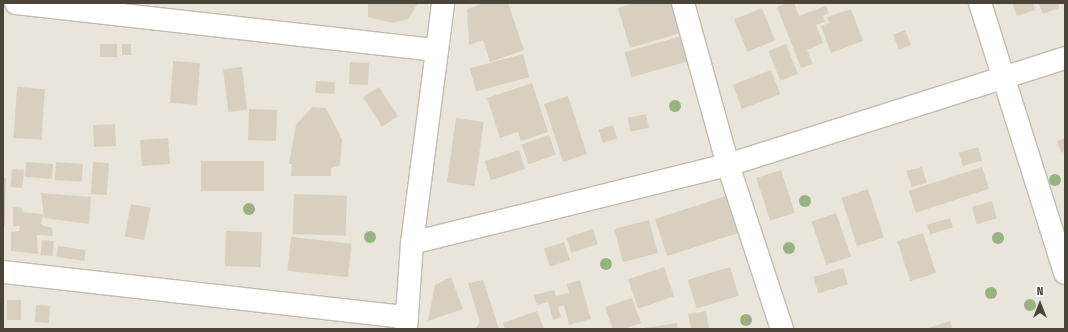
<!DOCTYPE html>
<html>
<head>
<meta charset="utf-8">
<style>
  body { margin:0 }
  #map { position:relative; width:1068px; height:332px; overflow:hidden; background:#f6f3ec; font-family:"Fira Sans Condensed",sans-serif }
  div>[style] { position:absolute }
  .residential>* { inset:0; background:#eae5da; transform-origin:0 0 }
  .building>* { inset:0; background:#d8cfc1; transform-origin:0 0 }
  .roads { filter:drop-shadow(1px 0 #c2bbae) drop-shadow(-1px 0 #c2bbae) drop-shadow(0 1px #c2bbae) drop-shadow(0 -1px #c2bbae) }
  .minor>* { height:22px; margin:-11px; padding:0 11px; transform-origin:11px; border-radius:11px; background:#fff }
  .trees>* { width:12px; height:12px; margin:-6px; border-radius:50%; background:#97b381 }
  span { translate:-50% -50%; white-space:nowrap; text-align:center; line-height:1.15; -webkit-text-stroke:3.5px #fff; paint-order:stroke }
  .frame { position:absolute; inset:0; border:4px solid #4b4439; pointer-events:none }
  .north { position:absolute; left:1020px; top:284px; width:40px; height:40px; -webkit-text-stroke:3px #fff; paint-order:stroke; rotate:0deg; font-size:11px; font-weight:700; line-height:16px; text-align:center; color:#4b4439 }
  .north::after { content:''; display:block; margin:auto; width:14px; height:18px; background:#4b4439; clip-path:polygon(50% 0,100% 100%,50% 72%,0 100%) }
</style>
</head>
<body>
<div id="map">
  <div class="residential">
    <i style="left:3px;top:3px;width:1062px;height:326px"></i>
  </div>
  <div class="building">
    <i style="clip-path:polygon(368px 3px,418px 3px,408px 19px,393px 23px,368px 17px)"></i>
    <i style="clip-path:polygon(485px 3px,508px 3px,524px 50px,490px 62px,483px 40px,469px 45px,467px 9px)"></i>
    <i style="clip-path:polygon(635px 3px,671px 3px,680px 33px,630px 48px,618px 8px)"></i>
    <i style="clip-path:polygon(787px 3px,794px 3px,799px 16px,826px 6px,829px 13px,823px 16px,825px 22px,816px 25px,823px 43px,807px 50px,813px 64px,801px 68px,777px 7px)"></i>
    <i style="clip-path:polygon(1012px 3px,1033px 3px,1035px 10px,1017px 16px)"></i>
    <i style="clip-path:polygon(1038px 3px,1058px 3px,1059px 8px,1043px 14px)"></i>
    <i style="left:762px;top:8px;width:35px;height:30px;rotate:68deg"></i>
    <i style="clip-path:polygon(851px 9px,863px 41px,831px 53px,821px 26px,829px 23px,827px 17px)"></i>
    <i style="left:905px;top:30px;width:16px;height:13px;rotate:68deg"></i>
    <i style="left:685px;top:35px;width:26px;height:63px;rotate:74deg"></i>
    <i style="left:100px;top:44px;width:17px;height:13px"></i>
    <i style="left:122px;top:44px;width:9px;height:11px"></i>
    <i style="left:786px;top:44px;width:32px;height:19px;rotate:68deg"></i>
    <i style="left:523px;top:54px;width:24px;height:55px;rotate:75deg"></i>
    <i style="left:173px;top:61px;width:27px;height:42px;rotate:4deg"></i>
    <i style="left:350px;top:62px;width:19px;height:22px;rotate:3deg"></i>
    <i style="left:242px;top:67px;width:43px;height:19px;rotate:83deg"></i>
    <i style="left:771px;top:70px;width:26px;height:41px;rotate:69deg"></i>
    <i style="left:316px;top:81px;width:19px;height:12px;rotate:3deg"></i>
    <i style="clip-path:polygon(532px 83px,548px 132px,521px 141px,518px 132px,500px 138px,487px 98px)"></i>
    <i style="left:17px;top:87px;width:28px;height:51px;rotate:4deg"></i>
    <i style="left:379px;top:87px;width:35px;height:19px;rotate:57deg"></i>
    <i style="left:568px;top:96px;width:61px;height:25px;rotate:72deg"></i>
    <i style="clip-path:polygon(312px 107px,326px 108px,342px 139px,340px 165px,331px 168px,331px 176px,291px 176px,292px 164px,289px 164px,296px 125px)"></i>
    <i style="left:277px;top:110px;width:31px;height:28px;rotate:92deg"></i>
    <i style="left:646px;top:114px;width:14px;height:19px;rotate:78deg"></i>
    <i style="left:456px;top:118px;width:28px;height:65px;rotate:8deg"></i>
    <i style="left:115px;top:124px;width:22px;height:22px;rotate:87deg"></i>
    <i style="left:613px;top:125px;width:14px;height:15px;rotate:73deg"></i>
    <i style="left:549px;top:135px;width:21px;height:29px;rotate:71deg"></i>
    <i style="left:168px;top:138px;width:26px;height:28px;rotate:86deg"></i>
    <i style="clip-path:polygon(1065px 138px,1065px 151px,1061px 153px,1057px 141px)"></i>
    <i style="left:978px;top:147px;width:14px;height:20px;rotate:73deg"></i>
    <i style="left:519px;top:150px;width:20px;height:36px;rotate:72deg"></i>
    <i style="left:201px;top:161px;width:63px;height:30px"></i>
    <i style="left:26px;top:162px;width:27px;height:15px;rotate:4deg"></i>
    <i style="left:56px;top:162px;width:27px;height:18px;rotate:4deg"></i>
    <i style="left:93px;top:162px;width:16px;height:32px;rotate:4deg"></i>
    <i style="clip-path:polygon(922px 167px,927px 183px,912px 187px,906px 171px)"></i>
    <i style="left:982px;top:167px;width:23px;height:77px;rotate:72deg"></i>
    <i style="left:12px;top:169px;width:12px;height:18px;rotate:5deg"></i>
    <i style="left:781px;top:170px;width:45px;height:26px;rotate:72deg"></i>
    <i style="clip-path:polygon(3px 178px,6px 178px,5px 225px,3px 225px)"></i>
    <i style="left:868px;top:189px;width:51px;height:28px;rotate:72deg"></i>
    <i style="clip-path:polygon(41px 193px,91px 197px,89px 224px,44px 218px)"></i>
    <i style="left:294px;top:194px;width:53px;height:40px;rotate:2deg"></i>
    <i style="left:732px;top:194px;width:39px;height:81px;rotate:72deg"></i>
    <i style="left:992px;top:201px;width:18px;height:21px;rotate:74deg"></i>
    <i style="left:131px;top:204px;width:20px;height:33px;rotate:11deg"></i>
    <i style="clip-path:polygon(13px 207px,22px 208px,23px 212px,43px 214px,41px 225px,52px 228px,53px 236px,37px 235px,38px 254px,11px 251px,11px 232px,19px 231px,20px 226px,13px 226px)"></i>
    <i style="left:836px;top:213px;width:46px;height:26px;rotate:71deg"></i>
    <i style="left:950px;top:218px;width:10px;height:24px;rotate:73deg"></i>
    <i style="left:649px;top:220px;width:34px;height:36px;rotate:75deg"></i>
    <i style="left:593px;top:229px;width:16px;height:28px;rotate:72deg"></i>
    <i style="left:226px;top:231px;width:36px;height:35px;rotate:2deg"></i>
    <i style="left:923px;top:233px;width:42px;height:27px;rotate:72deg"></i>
    <i style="left:291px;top:237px;width:61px;height:34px;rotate:6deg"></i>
    <i style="left:42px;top:240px;width:12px;height:15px;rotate:5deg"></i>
    <i style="left:564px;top:242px;width:19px;height:21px;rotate:72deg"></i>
    <i style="left:58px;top:246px;width:28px;height:11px;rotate:8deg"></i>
    <i style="left:664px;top:267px;width:31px;height:38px;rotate:71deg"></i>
    <i style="left:730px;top:267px;width:30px;height:44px;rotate:73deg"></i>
    <i style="left:843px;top:268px;width:17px;height:31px;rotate:73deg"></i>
    <i style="clip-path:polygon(451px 277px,463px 309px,428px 321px,435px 285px)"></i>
    <i style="clip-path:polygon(483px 280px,499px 329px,475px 329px,480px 322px,468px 283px)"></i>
    <i style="clip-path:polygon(580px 280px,591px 319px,569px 325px,564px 305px,558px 307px,561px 317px,553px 320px,548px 302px,537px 305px,534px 295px,554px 290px,556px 296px,569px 293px,567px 284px)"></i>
    <i style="clip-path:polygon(632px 298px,641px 323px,624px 329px,613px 329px,605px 307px)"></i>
    <i style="left:21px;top:300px;width:20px;height:14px;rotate:90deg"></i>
    <i style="left:36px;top:305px;width:14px;height:17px;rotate:4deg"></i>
    <i style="clip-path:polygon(537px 311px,544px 329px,505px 329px,503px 323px)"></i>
    <i style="clip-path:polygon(706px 311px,709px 329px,691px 329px,688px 314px)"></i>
    <i style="clip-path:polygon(950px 321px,953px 329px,925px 329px)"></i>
    <i style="clip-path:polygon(677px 323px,678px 329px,644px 329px,644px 328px)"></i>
  </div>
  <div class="roads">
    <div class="minor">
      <i style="left:16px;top:3px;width:423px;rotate:6.4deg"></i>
      <i style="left:683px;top:3px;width:168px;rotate:74.5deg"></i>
      <i style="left:728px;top:165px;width:173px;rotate:71.8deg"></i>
      <i style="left:980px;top:3px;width:283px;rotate:72.5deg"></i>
      <i style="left:412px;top:243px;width:325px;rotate:-13.9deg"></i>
      <i style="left:728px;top:165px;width:354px;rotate:-17.6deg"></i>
      <i style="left:3px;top:272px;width:406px;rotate:6.4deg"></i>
      <i style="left:406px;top:329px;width:86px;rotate:-86deg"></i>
      <i style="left:412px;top:243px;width:242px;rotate:-82.6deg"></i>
    </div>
  </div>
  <div class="trees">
    <i style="left:675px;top:106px"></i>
    <i style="left:1055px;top:180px"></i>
    <i style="left:805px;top:201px"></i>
    <i style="left:249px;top:209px"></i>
    <i style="left:370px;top:237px"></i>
    <i style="left:998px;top:238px"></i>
    <i style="left:789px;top:248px"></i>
    <i style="left:606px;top:264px"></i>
    <i style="left:991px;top:293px"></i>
    <i style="left:1030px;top:305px"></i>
    <i style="left:746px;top:320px"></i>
  </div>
  <div class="frame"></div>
  <div class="north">N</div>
</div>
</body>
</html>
